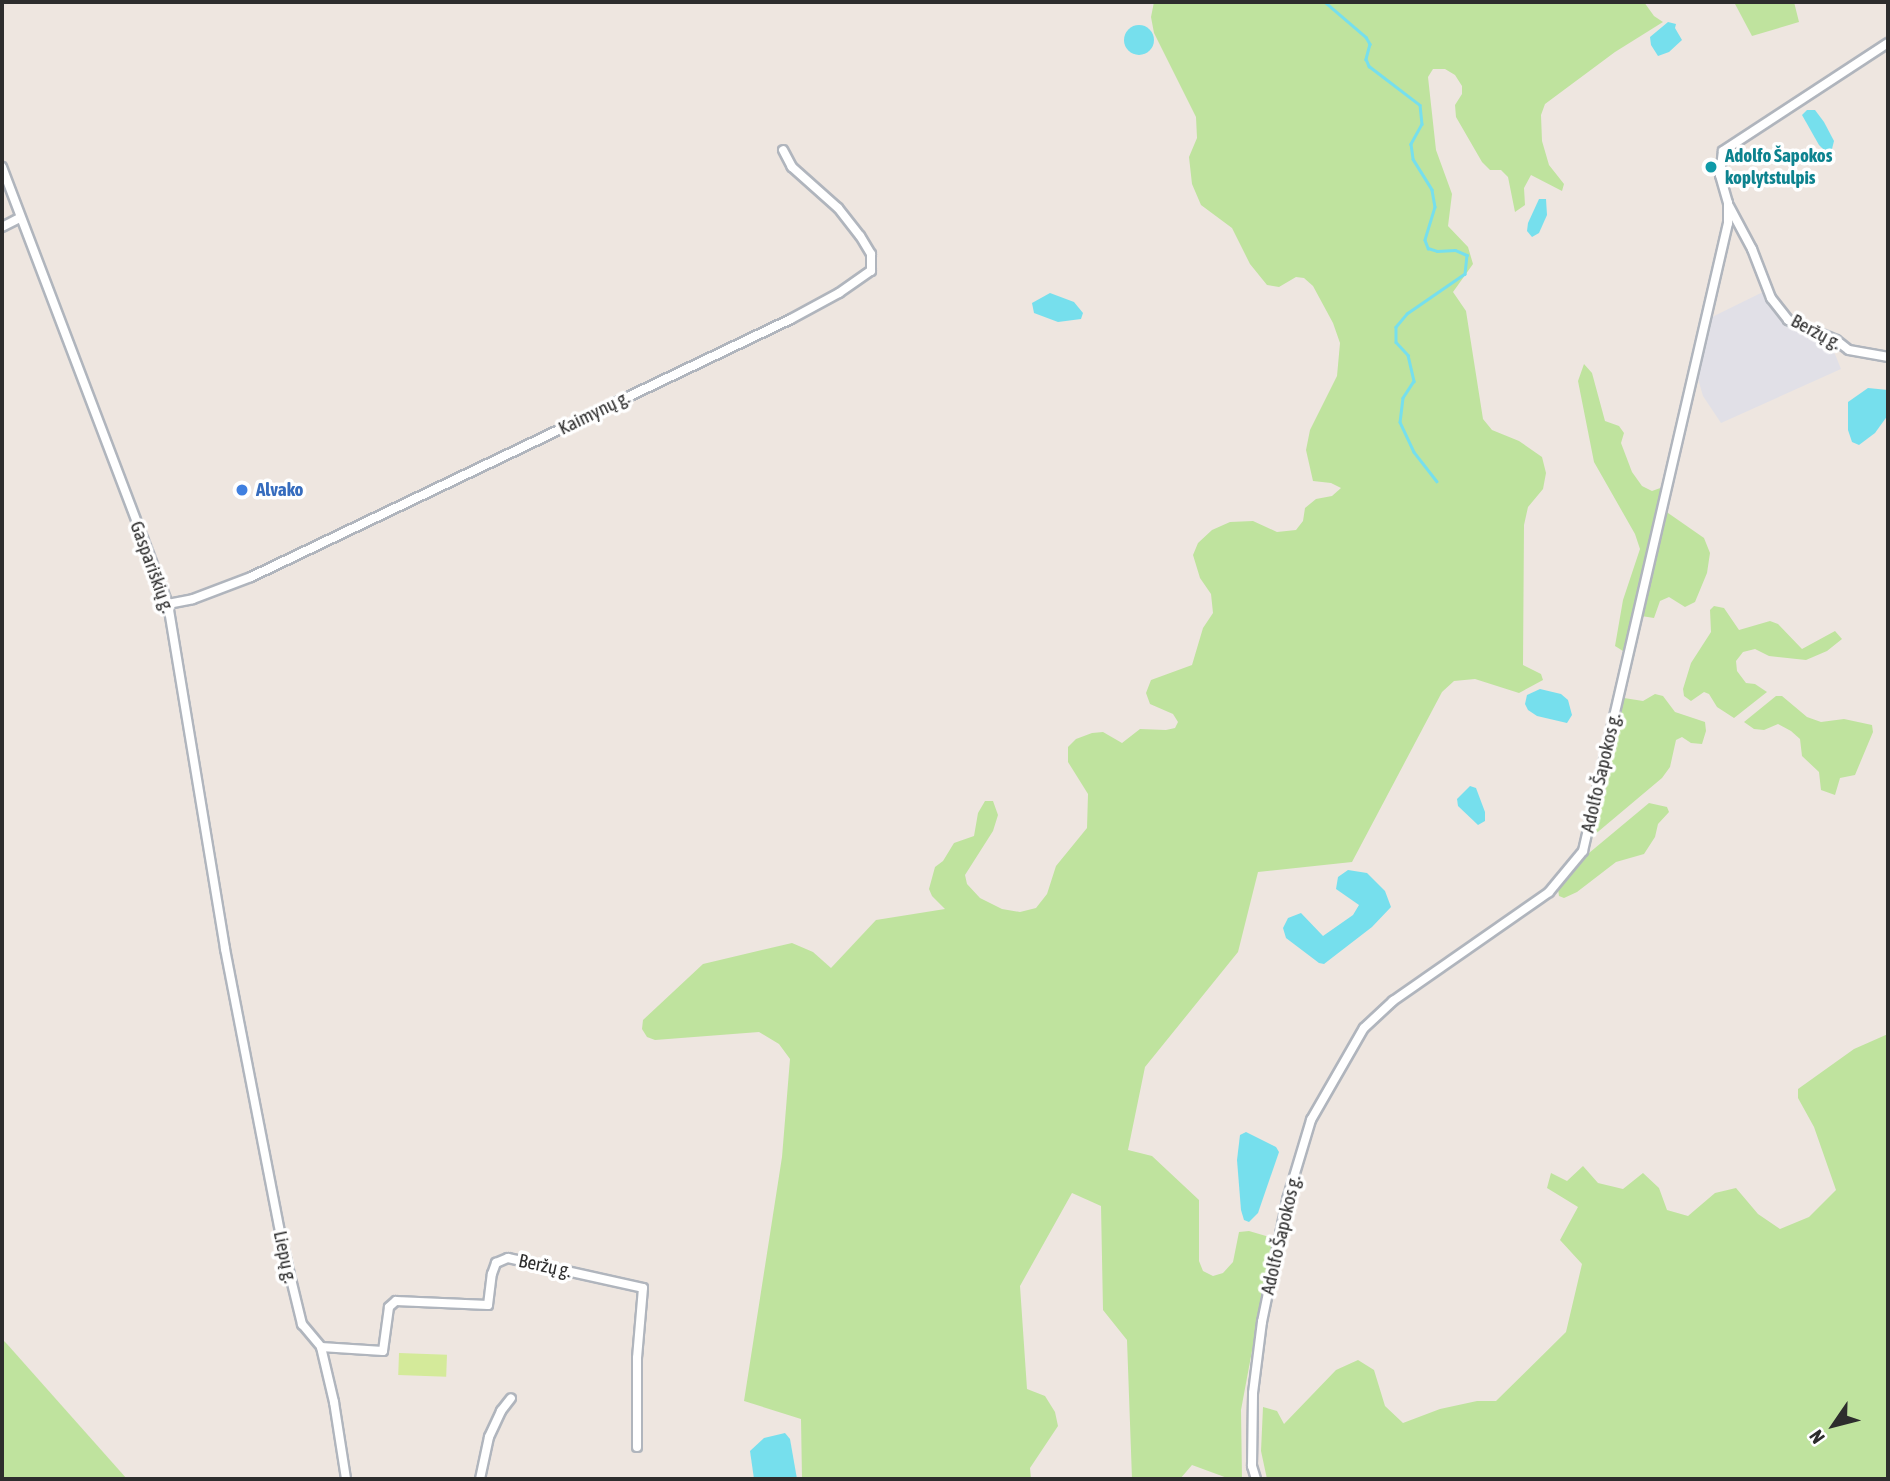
<!DOCTYPE html>
<html>
<head>
<meta charset="utf-8">
<style>
  body { margin:0 }
  #map { position:relative; width:1890px; height:1481px; overflow:hidden; background:#eee6e0; font-family:"Asap Condensed",sans-serif }
  div>[style] { position:absolute }
  .industrial>* { inset:0; background:#e1e0e7 }
  .green>* { inset:0; background:#bfe39e }
  .pitch>* { inset:0; background:#d4ea9a; transform-origin:0 0 }
  .water>* { inset:0; background:#76dfed }
  .round { border-radius:50% }
  .stream>* { height:2.5px; margin:-1.25px; padding:0 1.25px; transform-origin:1.25px; border-radius:1.25px; background:#76dfed }
  .roads { filter:drop-shadow(2px 0 #b0b5bd) drop-shadow(-2px 0 #b0b5bd) drop-shadow(0 2px #b0b5bd) drop-shadow(0 -2px #b0b5bd) }
  .street>* { height:8px; margin:-4px; padding:0 4px; transform-origin:4px; border-radius:4px; background:#fff }
  .dots>* { width:19px; height:19px; translate:-50% -50%; box-sizing:border-box; border:4px solid #fff; border-radius:50% }
  span { translate:-50% -50%; white-space:nowrap; text-align:center; line-height:1.15; -webkit-text-stroke:7px #fff; paint-order:stroke }
  .culture-label { font-size:19px; color:#0d838f; font-weight:700 }
  .left { translate:0 -50%; text-align:left }
  .street-label { font-size:19px; color:#2d2d2d }
  .shop-label { font-size:19px; color:#366cbe; font-weight:700 }
  .frame { position:absolute; inset:0; border:4px solid #2d2d2d; pointer-events:none }
  .north { position:absolute; left:1799px; top:1390px; width:70px; height:70px; -webkit-text-stroke:5px #fff; paint-order:stroke; rotate:235deg; font-size:19px; font-weight:700; line-height:28px; text-align:center; color:#2d2d2d }
  .north::after { content:''; display:block; margin:auto; width:24px; height:32px; background:#2d2d2d; clip-path:polygon(50% 0,100% 100%,50% 72%,0 100%) }
</style>
</head>
<body>
<div id="map">
  <div class="industrial">
    <i style="clip-path:polygon(1765px 291px,1778px 313px,1788px 323px,1829px 339px,1841px 369px,1721px 423px,1703px 396px,1696px 372px,1712px 317px)"></i>
  </div>
  <div class="green">
    <i style="clip-path:polygon(1154px 2px,1644px 2px,1654px 16px,1663px 22px,1615px 52px,1545px 104px,1541px 115px,1542px 141px,1549px 165px,1564px 184px,1562px 191px,1531px 175px,1524px 188px,1525px 205px,1515px 212px,1508px 177px,1501px 170px,1490px 170px,1482px 162px,1456px 117px,1455px 105px,1462px 94px,1462px 86px,1455px 75px,1445px 69px,1433px 69px,1428px 77px,1436px 150px,1452px 194px,1448px 226px,1468px 247px,1473px 264px,1453px 292px,1466px 311px,1483px 419px,1492px 430px,1519px 441px,1542px 457px,1546px 473px,1543px 489px,1528px 507px,1524px 525px,1523px 665px,1541px 674px,1543px 680px,1519px 693px,1475px 679px,1454px 681px,1442px 692px,1352px 862px,1258px 872px,1238px 952px,1145px 1067px,1128px 1150px,1152px 1156px,1199px 1200px,1199px 1261px,1203px 1271px,1213px 1276px,1223px 1273px,1233px 1262px,1239px 1232px,1249px 1231px,1273px 1238px,1241px 1410px,1242px 1479px,1230px 1479px,1192px 1465px,1180px 1479px,1132px 1479px,1127px 1340px,1103px 1310px,1101px 1206px,1072px 1193px,1020px 1286px,1027px 1389px,1045px 1396px,1055px 1412px,1058px 1426px,1030px 1468px,1031px 1479px,802px 1479px,801px 1419px,744px 1401px,782px 1157px,790px 1059px,779px 1044px,759px 1032px,655px 1040px,647px 1037px,642px 1029px,643px 1020px,703px 964px,792px 943px,813px 952px,831px 968px,876px 920px,945px 909px,932px 896px,929px 889px,935px 867px,943px 861px,954px 843px,974px 836px,978px 813px,985px 801px,993px 801px,998px 815px,993px 831px,965px 875px,967px 884px,980px 898px,1002px 909px,1020px 912px,1036px 908px,1047px 894px,1056px 866px,1087px 828px,1088px 794px,1068px 762px,1068px 747px,1076px 739px,1092px 733px,1103px 732px,1122px 743px,1140px 729px,1166px 730px,1175px 728px,1178px 722px,1173px 714px,1150px 704px,1146px 693px,1151px 680px,1192px 665px,1203px 628px,1213px 613px,1211px 594px,1200px 578px,1193px 555px,1198px 543px,1212px 530px,1230px 522px,1253px 521px,1277px 532px,1296px 530px,1303px 521px,1305px 508px,1316px 499px,1332px 496px,1341px 488px,1331px 483px,1313px 481px,1306px 450px,1310px 430px,1337px 376px,1340px 343px,1333px 323px,1313px 286px,1304px 278px,1296px 277px,1279px 287px,1267px 285px,1250px 264px,1232px 228px,1201px 205px,1192px 184px,1189px 157px,1197px 138px,1196px 117px,1154px 33px,1151px 17px)"></i>
    <i style="clip-path:polygon(1734px 2px,1794px 2px,1799px 22px,1752px 36px)"></i>
    <i style="clip-path:polygon(1584px 364px,1592px 373px,1605px 421px,1619px 426px,1624px 433px,1621px 443px,1632px 472px,1642px 486px,1652px 491px,1663px 487px,1658px 506px,1704px 538px,1710px 553px,1707px 573px,1695px 602px,1685px 607px,1669px 597px,1660px 601px,1654px 618px,1635px 615px,1627px 648px,1623px 651px,1615px 646px,1623px 600px,1640px 549px,1635px 534px,1594px 462px,1578px 381px)"></i>
    <i style="clip-path:polygon(1714px 606px,1724px 608px,1739px 630px,1770px 621px,1778px 624px,1802px 649px,1835px 631px,1842px 639px,1827px 651px,1806px 660px,1769px 656px,1755px 649px,1743px 652px,1736px 661px,1737px 671px,1746px 683px,1755px 684px,1767px 692px,1734px 718px,1717px 707px,1709px 694px,1704px 692px,1691px 701px,1684px 696px,1683px 689px,1691px 663px,1711px 632px,1710px 610px)"></i>
    <i style="clip-path:polygon(1655px 694px,1663px 696px,1675px 712px,1705px 722px,1706px 731px,1702px 744px,1691px 743px,1682px 737px,1676px 740px,1670px 767px,1662px 778px,1593px 836px,1591px 833px,1624px 698px,1643px 701px)"></i>
    <i style="clip-path:polygon(1776px 696px,1782px 696px,1807px 717px,1821px 722px,1844px 719px,1872px 725px,1873px 732px,1855px 775px,1840px 778px,1835px 795px,1821px 790px,1819px 772px,1802px 756px,1800px 739px,1791px 731px,1778px 724px,1764px 730px,1754px 729px,1744px 722px)"></i>
    <i style="clip-path:polygon(1649px 803px,1667px 807px,1669px 812px,1658px 824px,1655px 837px,1644px 854px,1616px 862px,1577px 892px,1564px 898px,1559px 896px,1558px 889px,1583px 858px)"></i>
    <i style="clip-path:polygon(1888px 1034px,1888px 1479px,1267px 1479px,1261px 1451px,1263px 1407px,1277px 1411px,1284px 1424px,1336px 1370px,1358px 1360px,1374px 1370px,1385px 1406px,1403px 1423px,1440px 1409px,1477px 1401px,1496px 1401px,1566px 1332px,1582px 1264px,1560px 1240px,1578px 1207px,1547px 1188px,1551px 1173px,1567px 1181px,1583px 1166px,1598px 1183px,1623px 1189px,1643px 1173px,1659px 1188px,1667px 1210px,1688px 1216px,1715px 1193px,1736px 1188px,1758px 1214px,1780px 1229px,1809px 1217px,1836px 1190px,1814px 1127px,1798px 1098px,1798px 1089px,1854px 1049px)"></i>
    <i style="clip-path:polygon(2px 1339px,7px 1344px,127px 1479px,2px 1479px)"></i>
  </div>
  <div class="pitch">
    <i style="left:399px;top:1353px;width:48px;height:22px;rotate:2deg"></i>
  </div>
  <div class="water">
    <i style="clip-path:polygon(1668px 22px,1676px 24px,1675px 28px,1682px 40px,1669px 52px,1658px 56px,1651px 45px,1650px 37px)"></i>
    <i class="round" style="left:1124px;top:25px;width:30px;height:30px"></i>
    <i style="clip-path:polygon(1807px 110px,1815px 110px,1824px 122px,1834px 141px,1832px 149px,1824px 150px,1819px 145px,1802px 115px)"></i>
    <i style="clip-path:polygon(1539px 199px,1546px 199px,1547px 215px,1539px 233px,1532px 237px,1527px 231px,1528px 223px)"></i>
    <i style="clip-path:polygon(1050px 293px,1074px 302px,1083px 313px,1081px 319px,1058px 322px,1034px 313px,1032px 303px)"></i>
    <i style="clip-path:polygon(1868px 388px,1888px 390px,1888px 415px,1875px 433px,1859px 445px,1852px 442px,1848px 430px,1848px 402px)"></i>
    <i style="clip-path:polygon(1540px 689px,1561px 694px,1568px 700px,1572px 715px,1567px 723px,1537px 716px,1528px 710px,1525px 704px,1527px 695px)"></i>
    <i style="clip-path:polygon(1470px 786px,1476px 788px,1485px 812px,1485px 821px,1478px 825px,1458px 806px,1457px 799px)"></i>
    <i style="clip-path:polygon(1348px 870px,1367px 873px,1385px 891px,1391px 907px,1372px 927px,1324px 964px,1319px 963px,1286px 938px,1283px 928px,1288px 918px,1301px 913px,1323px 936px,1353px 915px,1359px 905px,1336px 889px,1338px 877px)"></i>
    <i style="clip-path:polygon(1246px 1132px,1276px 1147px,1279px 1152px,1258px 1213px,1249px 1222px,1244px 1220px,1241px 1210px,1237px 1160px,1240px 1135px)"></i>
    <i style="clip-path:polygon(785px 1433px,790px 1439px,797px 1479px,754px 1479px,750px 1451px,764px 1438px)"></i>
  </div>
  <div class="stream">
    <i style="left:1325px;top:2px;width:54px;rotate:40.5deg"></i>
    <i style="left:1366px;top:37px;width:8px;rotate:60deg"></i>
    <i style="left:1370px;top:44px;width:16px;rotate:105deg"></i>
    <i style="left:1366px;top:59px;width:8px;rotate:67deg"></i>
    <i style="left:1369px;top:66px;width:64px;rotate:37.4deg"></i>
    <i style="left:1420px;top:105px;width:19px;rotate:84deg"></i>
    <i style="left:1422px;top:124px;width:23px;rotate:119deg"></i>
    <i style="left:1411px;top:144px;width:15px;rotate:82deg"></i>
    <i style="left:1413px;top:159px;width:36px;rotate:58deg"></i>
    <i style="left:1432px;top:190px;width:17px;rotate:80deg"></i>
    <i style="left:1435px;top:207px;width:34px;rotate:107deg"></i>
    <i style="left:1425px;top:240px;width:9px;rotate:69deg"></i>
    <i style="left:1428px;top:248px;width:9px;rotate:18deg"></i>
    <i style="left:1437px;top:251px;width:18px;rotate:-3deg"></i>
    <i style="left:1455px;top:250px;width:13px;rotate:23deg"></i>
    <i style="left:1467px;top:255px;width:19px;rotate:96deg"></i>
    <i style="left:1465px;top:274px;width:70px;rotate:145.4deg"></i>
    <i style="left:1407px;top:314px;width:17px;rotate:130deg"></i>
    <i style="left:1396px;top:327px;width:15px;rotate:90deg"></i>
    <i style="left:1396px;top:342px;width:18px;rotate:47deg"></i>
    <i style="left:1408px;top:355px;width:27px;rotate:77deg"></i>
    <i style="left:1414px;top:381px;width:20px;rotate:123deg"></i>
    <i style="left:1403px;top:398px;width:24px;rotate:97deg"></i>
    <i style="left:1400px;top:422px;width:33px;rotate:65deg"></i>
    <i style="left:1414px;top:452px;width:37px;rotate:52deg"></i>
  </div>
  <div class="roads">
    <div class="street">
      <i style="left:2px;top:167px;width:467px;rotate:69.2deg"></i>
      <i style="left:168px;top:604px;width:350px;rotate:80.6deg"></i>
      <i style="left:225px;top:949px;width:294px;rotate:79deg"></i>
      <i style="left:281px;top:1238px;width:89px;rotate:76.3deg"></i>
      <i style="left:302px;top:1324px;width:30px;rotate:50deg"></i>
      <i style="left:321px;top:1347px;width:57px;rotate:76.7deg"></i>
      <i style="left:334px;top:1402px;width:78px;rotate:81.1deg"></i>
      <i style="left:1729px;top:206px;width:49px;rotate:61.9deg"></i>
      <i style="left:1752px;top:249px;width:53px;rotate:68.8deg"></i>
      <i style="left:1771px;top:298px;width:28px;rotate:52deg"></i>
      <i style="left:1788px;top:320px;width:52px;rotate:22.6deg"></i>
      <i style="left:1836px;top:340px;width:16px;rotate:38deg"></i>
      <i style="left:1849px;top:350px;width:40px;rotate:10deg"></i>
      <i style="left:2px;top:227px;width:20px;rotate:-27deg"></i>
      <i style="left:168px;top:604px;width:25px;rotate:-11deg"></i>
      <i style="left:193px;top:599px;width:62px;rotate:-20.8deg"></i>
      <i style="left:251px;top:577px;width:598px;rotate:-25.54deg"></i>
      <i style="left:791px;top:319px;width:55px;rotate:-28.4deg"></i>
      <i style="left:839px;top:293px;width:39px;rotate:-35deg"></i>
      <i style="left:871px;top:271px;width:17px;rotate:-90deg"></i>
      <i style="left:871px;top:254px;width:21px;rotate:-121deg"></i>
      <i style="left:860px;top:236px;width:36px;rotate:-128deg"></i>
      <i style="left:838px;top:208px;width:62px;rotate:-138.3deg"></i>
      <i style="left:792px;top:167px;width:19px;rotate:-118deg"></i>
      <i style="left:321px;top:1347px;width:62px;rotate:3.7deg"></i>
      <i style="left:383px;top:1351px;width:44px;rotate:-82.2deg"></i>
      <i style="left:389px;top:1307px;width:9px;rotate:-41deg"></i>
      <i style="left:396px;top:1301px;width:92px;rotate:2.5deg"></i>
      <i style="left:488px;top:1305px;width:31px;rotate:-83deg"></i>
      <i style="left:492px;top:1274px;width:12px;rotate:-70deg"></i>
      <i style="left:496px;top:1263px;width:13px;rotate:-23deg"></i>
      <i style="left:508px;top:1258px;width:138px;rotate:12.5deg"></i>
      <i style="left:643px;top:1288px;width:70px;rotate:94.9deg"></i>
      <i style="left:637px;top:1358px;width:89px;rotate:90deg"></i>
      <i style="left:480px;top:1479px;width:43px;rotate:-77.9deg"></i>
      <i style="left:489px;top:1437px;width:29px;rotate:-65deg"></i>
      <i style="left:501px;top:1411px;width:16px;rotate:-52deg"></i>
      <i style="left:1256px;top:1479px;width:14px;rotate:-107deg"></i>
      <i style="left:1252px;top:1466px;width:73px;rotate:-89.2deg"></i>
      <i style="left:1253px;top:1393px;width:72px;rotate:-82.8deg"></i>
      <i style="left:1262px;top:1322px;width:125px;rotate:-78.4deg"></i>
      <i style="left:1287px;top:1200px;width:84px;rotate:-73.3deg"></i>
      <i style="left:1311px;top:1120px;width:106px;rotate:-60.1deg"></i>
      <i style="left:1364px;top:1028px;width:40px;rotate:-43deg"></i>
      <i style="left:1393px;top:1001px;width:190px;rotate:-34.9deg"></i>
      <i style="left:1549px;top:892px;width:53px;rotate:-50.3deg"></i>
      <i style="left:1583px;top:851px;width:645px;rotate:-77deg"></i>
      <i style="left:1728px;top:223px;width:20px;rotate:-90deg"></i>
      <i style="left:1728px;top:203px;width:29px;rotate:-106deg"></i>
      <i style="left:1720px;top:175px;width:24px;rotate:-83deg"></i>
      <i style="left:1723px;top:151px;width:197px;rotate:-33.2deg"></i>
    </div>
  </div>
  <div class="dots">
    <i style="left:1711px;top:167px;background:#0f9aa8"></i>
    <i style="left:242px;top:490px;background:#3f7fe0"></i>
  </div>
  <div class="culture-label">
    <span class="left" style="left:1725px;top:167px">Adolfo Šapokos<br>koplytstulpis</span>
  </div>
  <div class="street-label">
    <span style="left:1816px;top:332px;rotate:28deg">Beržų g.</span>
    <span style="left:594px;top:413px;rotate:-26deg">Kaimynų g.</span>
    <span style="left:152px;top:567px;rotate:70deg">Gaspariškių g.</span>
    <span style="left:1601px;top:773px;rotate:-77deg">Adolfo Šapokos g.</span>
    <span style="left:1281px;top:1235px;rotate:-77deg">Adolfo Šapokos g.</span>
    <span style="left:285px;top:1257px;rotate:78deg">Liepų g.</span>
    <span style="left:545px;top:1266px;rotate:12deg">Beržų g.</span>
  </div>
  <div class="shop-label">
    <span class="left" style="left:256px;top:490px">Alvako</span>
  </div>
  <div class="frame"></div>
  <div class="north">N</div>
</div>
</body>
</html>
